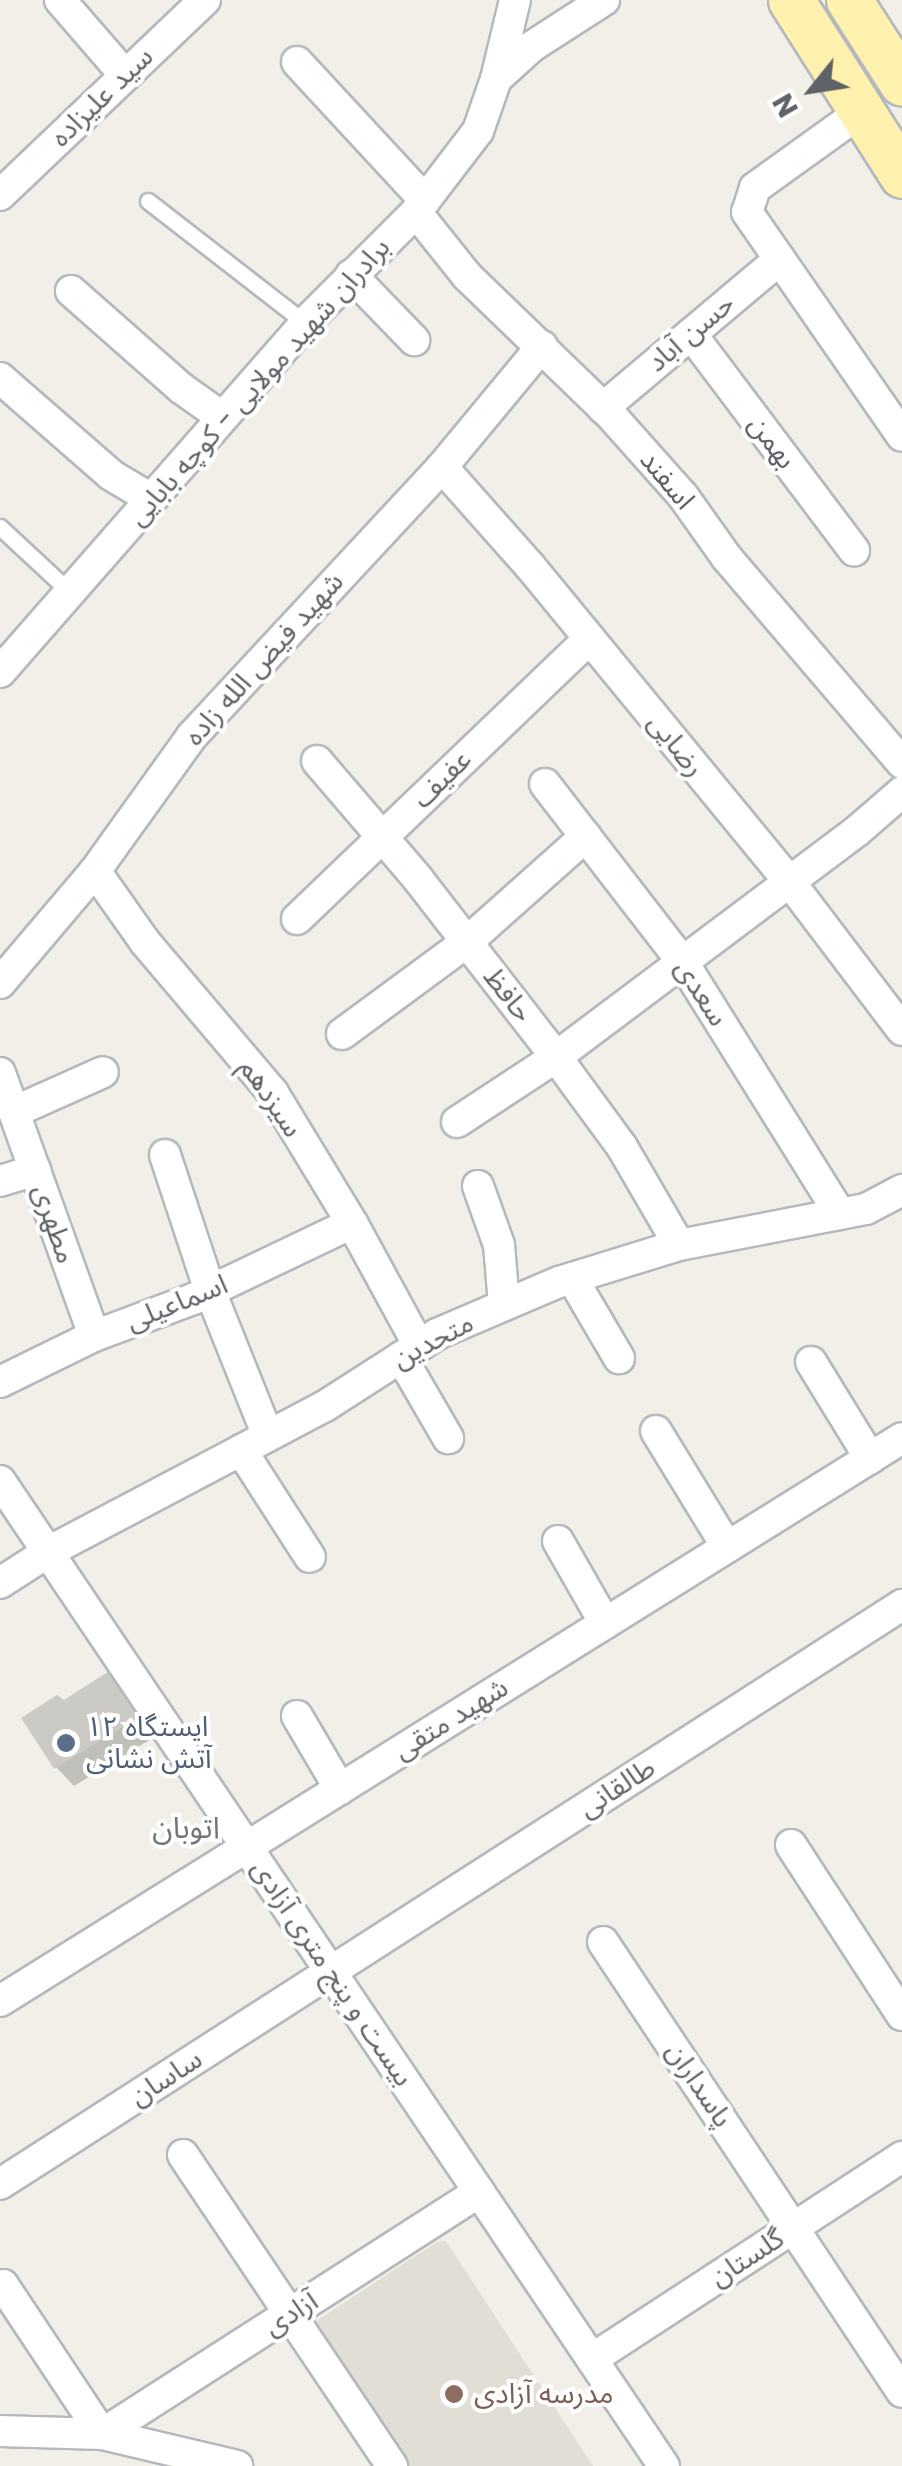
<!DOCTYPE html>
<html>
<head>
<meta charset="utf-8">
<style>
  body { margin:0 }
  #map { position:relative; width:902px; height:2466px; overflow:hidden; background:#f1efe8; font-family:Poppins,"Noto Sans Arabic",sans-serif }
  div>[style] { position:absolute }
  .education>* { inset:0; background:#e1ded6 }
  .shadow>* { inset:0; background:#0003 }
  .building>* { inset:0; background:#cccac5 }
  .roads { filter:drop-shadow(2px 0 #b5b8bc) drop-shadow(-2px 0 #b5b8bc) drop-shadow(0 2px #b5b8bc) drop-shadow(0 -2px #b5b8bc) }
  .lane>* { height:15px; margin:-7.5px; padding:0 7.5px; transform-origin:7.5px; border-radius:7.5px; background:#fff }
  .street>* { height:30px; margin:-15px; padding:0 15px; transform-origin:15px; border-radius:15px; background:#fff }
  .primary>* { height:45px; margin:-22.5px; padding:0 22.5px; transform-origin:22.5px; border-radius:22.5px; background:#fff2af }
  .dots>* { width:28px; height:28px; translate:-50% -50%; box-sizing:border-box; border:5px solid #fff; border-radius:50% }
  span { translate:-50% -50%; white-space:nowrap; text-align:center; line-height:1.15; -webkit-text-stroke:8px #fff; paint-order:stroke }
  .street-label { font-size:28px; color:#5f6368 }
  .service-label { font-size:28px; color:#4e5e75 }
  .left { translate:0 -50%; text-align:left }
  .education-label { font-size:28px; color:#785e54 }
  .neighbourhood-label { font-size:30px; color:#70757a }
  .north { position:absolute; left:762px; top:40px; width:100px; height:100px; -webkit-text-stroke:8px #fff; paint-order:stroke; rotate:240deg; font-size:28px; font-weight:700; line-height:40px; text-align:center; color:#5f6368 }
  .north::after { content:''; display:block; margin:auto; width:35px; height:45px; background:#5f6368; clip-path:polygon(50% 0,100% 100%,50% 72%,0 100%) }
</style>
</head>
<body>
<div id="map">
  <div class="education">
    <i style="clip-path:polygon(446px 2241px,593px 2466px,409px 2466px,313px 2323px,437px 2242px)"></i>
  </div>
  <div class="shadow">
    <i style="clip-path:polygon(132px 1690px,161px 1733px,74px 1786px,56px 1767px,64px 1703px)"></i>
  </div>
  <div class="building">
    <i style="clip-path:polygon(114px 1668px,144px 1714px,54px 1769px,21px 1718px,57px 1695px,64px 1700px)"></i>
  </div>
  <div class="roads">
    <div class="lane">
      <i style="left:148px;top:201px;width:199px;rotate:37.8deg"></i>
      <i style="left:0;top:527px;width:96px;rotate:42.9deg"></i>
    </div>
    <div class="street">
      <i style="left:60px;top:0;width:99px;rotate:49.1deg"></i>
      <i style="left:297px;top:62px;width:188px;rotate:47.2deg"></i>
      <i style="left:496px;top:79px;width:47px;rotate:-42.4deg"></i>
      <i style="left:531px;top:47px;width:87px;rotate:-32.8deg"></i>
      <i style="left:862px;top:111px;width:132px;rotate:144.3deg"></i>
      <i style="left:755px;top:188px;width:25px;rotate:108deg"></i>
      <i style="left:747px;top:212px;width:272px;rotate:55.3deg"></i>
      <i style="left:0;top:195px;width:283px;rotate:-43.6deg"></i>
      <i style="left:416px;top:212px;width:82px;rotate:51.4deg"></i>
      <i style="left:467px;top:276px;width:197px;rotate:44deg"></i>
      <i style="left:609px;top:413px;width:111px;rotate:48.3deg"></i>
      <i style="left:683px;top:496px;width:76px;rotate:54.6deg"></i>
      <i style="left:727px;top:558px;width:270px;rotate:49.5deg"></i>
      <i style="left:351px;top:275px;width:91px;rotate:45.9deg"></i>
      <i style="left:71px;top:291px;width:147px;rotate:41.4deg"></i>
      <i style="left:181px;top:388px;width:50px;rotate:35.3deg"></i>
      <i style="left:691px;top:334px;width:271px;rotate:53deg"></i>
      <i style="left:0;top:378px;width:147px;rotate:41.1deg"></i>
      <i style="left:111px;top:475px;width:47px;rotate:31deg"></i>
      <i style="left:603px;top:408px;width:231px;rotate:-40.1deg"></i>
      <i style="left:442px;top:467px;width:132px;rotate:48.4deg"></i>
      <i style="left:530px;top:566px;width:408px;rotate:50.6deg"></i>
      <i style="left:789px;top:881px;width:187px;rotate:52.8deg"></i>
      <i style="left:0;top:672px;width:463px;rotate:-48.8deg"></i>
      <i style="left:305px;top:323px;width:157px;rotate:-45deg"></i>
      <i style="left:416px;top:212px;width:102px;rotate:-52.6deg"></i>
      <i style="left:478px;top:131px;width:55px;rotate:-70.9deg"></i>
      <i style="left:496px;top:79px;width:81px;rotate:-76.5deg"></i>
      <i style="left:317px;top:761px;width:155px;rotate:49.4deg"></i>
      <i style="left:418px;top:879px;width:225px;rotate:52.2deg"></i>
      <i style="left:556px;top:1057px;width:112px;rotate:53.7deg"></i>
      <i style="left:622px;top:1147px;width:113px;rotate:59.8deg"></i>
      <i style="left:545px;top:784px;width:224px;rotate:52.3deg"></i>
      <i style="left:682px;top:961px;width:298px;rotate:58deg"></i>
      <i style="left:95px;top:871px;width:87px;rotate:54.8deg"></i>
      <i style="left:145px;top:942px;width:198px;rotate:49.7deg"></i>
      <i style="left:273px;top:1093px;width:152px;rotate:58.7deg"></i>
      <i style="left:352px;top:1223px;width:140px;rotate:61.4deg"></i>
      <i style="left:297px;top:919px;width:405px;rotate:-43.8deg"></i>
      <i style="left:0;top:983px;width:147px;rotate:-49.7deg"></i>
      <i style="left:95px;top:871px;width:166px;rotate:-54.3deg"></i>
      <i style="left:192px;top:736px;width:367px;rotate:-47.1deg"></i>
      <i style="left:442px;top:467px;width:157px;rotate:-50.4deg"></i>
      <i style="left:342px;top:1034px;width:155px;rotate:-36.4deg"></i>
      <i style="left:467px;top:942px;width:159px;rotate:-41.7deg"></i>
      <i style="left:0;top:1073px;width:279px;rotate:70.3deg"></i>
      <i style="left:16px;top:1111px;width:95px;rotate:-24.1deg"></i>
      <i style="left:457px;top:1122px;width:118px;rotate:-33.3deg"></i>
      <i style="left:556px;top:1057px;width:376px;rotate:-36.9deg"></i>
      <i style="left:857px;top:831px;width:60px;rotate:-40.9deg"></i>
      <i style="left:165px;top:1155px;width:143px;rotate:71.7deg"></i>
      <i style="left:210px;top:1291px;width:156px;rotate:68.2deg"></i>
      <i style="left:0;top:1181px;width:37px;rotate:-17deg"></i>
      <i style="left:478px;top:1186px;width:63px;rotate:70.4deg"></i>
      <i style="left:499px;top:1245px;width:60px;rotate:85.2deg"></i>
      <i style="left:572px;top:1278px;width:93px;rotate:59.6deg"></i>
      <i style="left:401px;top:1357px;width:94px;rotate:59.9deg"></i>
      <i style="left:811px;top:1362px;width:113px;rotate:58.4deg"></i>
      <i style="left:0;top:1382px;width:105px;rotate:-26.1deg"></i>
      <i style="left:94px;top:1336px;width:106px;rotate:-20.5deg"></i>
      <i style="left:193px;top:1299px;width:176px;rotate:-25.5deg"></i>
      <i style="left:656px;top:1431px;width:136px;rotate:58.5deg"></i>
      <i style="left:241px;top:1450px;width:127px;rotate:57.2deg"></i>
      <i style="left:0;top:1481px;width:1188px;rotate:56.02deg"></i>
      <i style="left:558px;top:1541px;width:95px;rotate:60.2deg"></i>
      <i style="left:0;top:1583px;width:57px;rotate:-32.9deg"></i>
      <i style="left:48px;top:1552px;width:313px;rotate:-27.8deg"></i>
      <i style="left:325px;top:1406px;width:133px;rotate:-32.7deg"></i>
      <i style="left:437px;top:1334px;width:133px;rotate:-23.1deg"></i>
      <i style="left:559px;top:1282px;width:126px;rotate:-17.1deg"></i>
      <i style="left:679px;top:1245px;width:190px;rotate:-10.9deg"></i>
      <i style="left:866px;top:1209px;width:41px;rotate:-27.8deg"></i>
      <i style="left:297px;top:1716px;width:85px;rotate:59.5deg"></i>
      <i style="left:791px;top:1845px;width:203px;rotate:56.9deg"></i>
      <i style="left:603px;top:1942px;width:540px;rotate:56.4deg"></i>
      <i style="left:0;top:2001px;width:1063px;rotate:-31.97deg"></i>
      <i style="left:183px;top:2155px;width:375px;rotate:56.1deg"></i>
      <i style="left:0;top:2184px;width:1072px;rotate:-32.7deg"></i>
      <i style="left:3px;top:2285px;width:179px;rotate:56.4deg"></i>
      <i style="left:592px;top:2359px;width:370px;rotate:-33.1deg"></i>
      <i style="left:0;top:2431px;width:102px;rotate:1.7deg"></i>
      <i style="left:102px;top:2434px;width:139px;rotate:13.3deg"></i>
      <i style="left:102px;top:2434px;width:448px;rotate:-32.7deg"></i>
    </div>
    <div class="primary">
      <i style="left:791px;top:0;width:207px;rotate:57.6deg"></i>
      <i style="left:849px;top:0;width:98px;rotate:57.4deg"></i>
    </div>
  </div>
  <div class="dots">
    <i style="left:66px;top:1743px;background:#5c6f8a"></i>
    <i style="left:454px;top:2394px;background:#8d6e63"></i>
  </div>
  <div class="street-label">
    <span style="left:102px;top:97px;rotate:-44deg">سید علیزاده</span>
    <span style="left:691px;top:333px;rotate:-40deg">حسن آباد</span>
    <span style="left:259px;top:382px;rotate:-48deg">برادران شهید مولایی - کوچه بابایی</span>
    <span style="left:772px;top:442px;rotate:53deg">بهمن</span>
    <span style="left:667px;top:480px;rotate:50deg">اسفند</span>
    <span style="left:264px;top:659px;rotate:-48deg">شهید فیض الله زاده</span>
    <span style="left:676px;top:745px;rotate:51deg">رضایی</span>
    <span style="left:442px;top:779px;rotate:-44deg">عفیف</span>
    <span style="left:701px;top:993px;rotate:57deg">سعدی</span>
    <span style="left:508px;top:995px;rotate:52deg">حافظ</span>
    <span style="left:271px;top:1098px;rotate:56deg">سیزدهم</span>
    <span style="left:54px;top:1224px;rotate:71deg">مطهری</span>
    <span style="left:177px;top:1303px;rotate:-22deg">اسماعیلی</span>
    <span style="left:433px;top:1341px;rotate:-28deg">متحدین</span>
    <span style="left:451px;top:1719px;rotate:-32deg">شهید متقی</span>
    <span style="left:617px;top:1788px;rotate:-33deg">طالقانی</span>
    <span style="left:332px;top:1973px;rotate:56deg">بیست و پنج متری آزادی</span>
    <span style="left:166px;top:2078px;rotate:-33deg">ساسان</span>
    <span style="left:699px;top:2085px;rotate:56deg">پاسداران</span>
    <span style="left:747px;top:2258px;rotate:-33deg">گلستان</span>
    <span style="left:291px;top:2314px;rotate:-33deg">آزادی</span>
  </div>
  <div class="service-label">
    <span class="left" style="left:86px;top:1743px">ایستگاه ۱۲<br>آتش نشانی</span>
  </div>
  <div class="education-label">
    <span class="left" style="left:474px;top:2394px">مدرسه آزادی</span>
  </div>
  <div class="neighbourhood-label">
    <span style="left:186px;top:1828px">اتوبان</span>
  </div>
  <div class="north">N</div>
</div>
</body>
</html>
